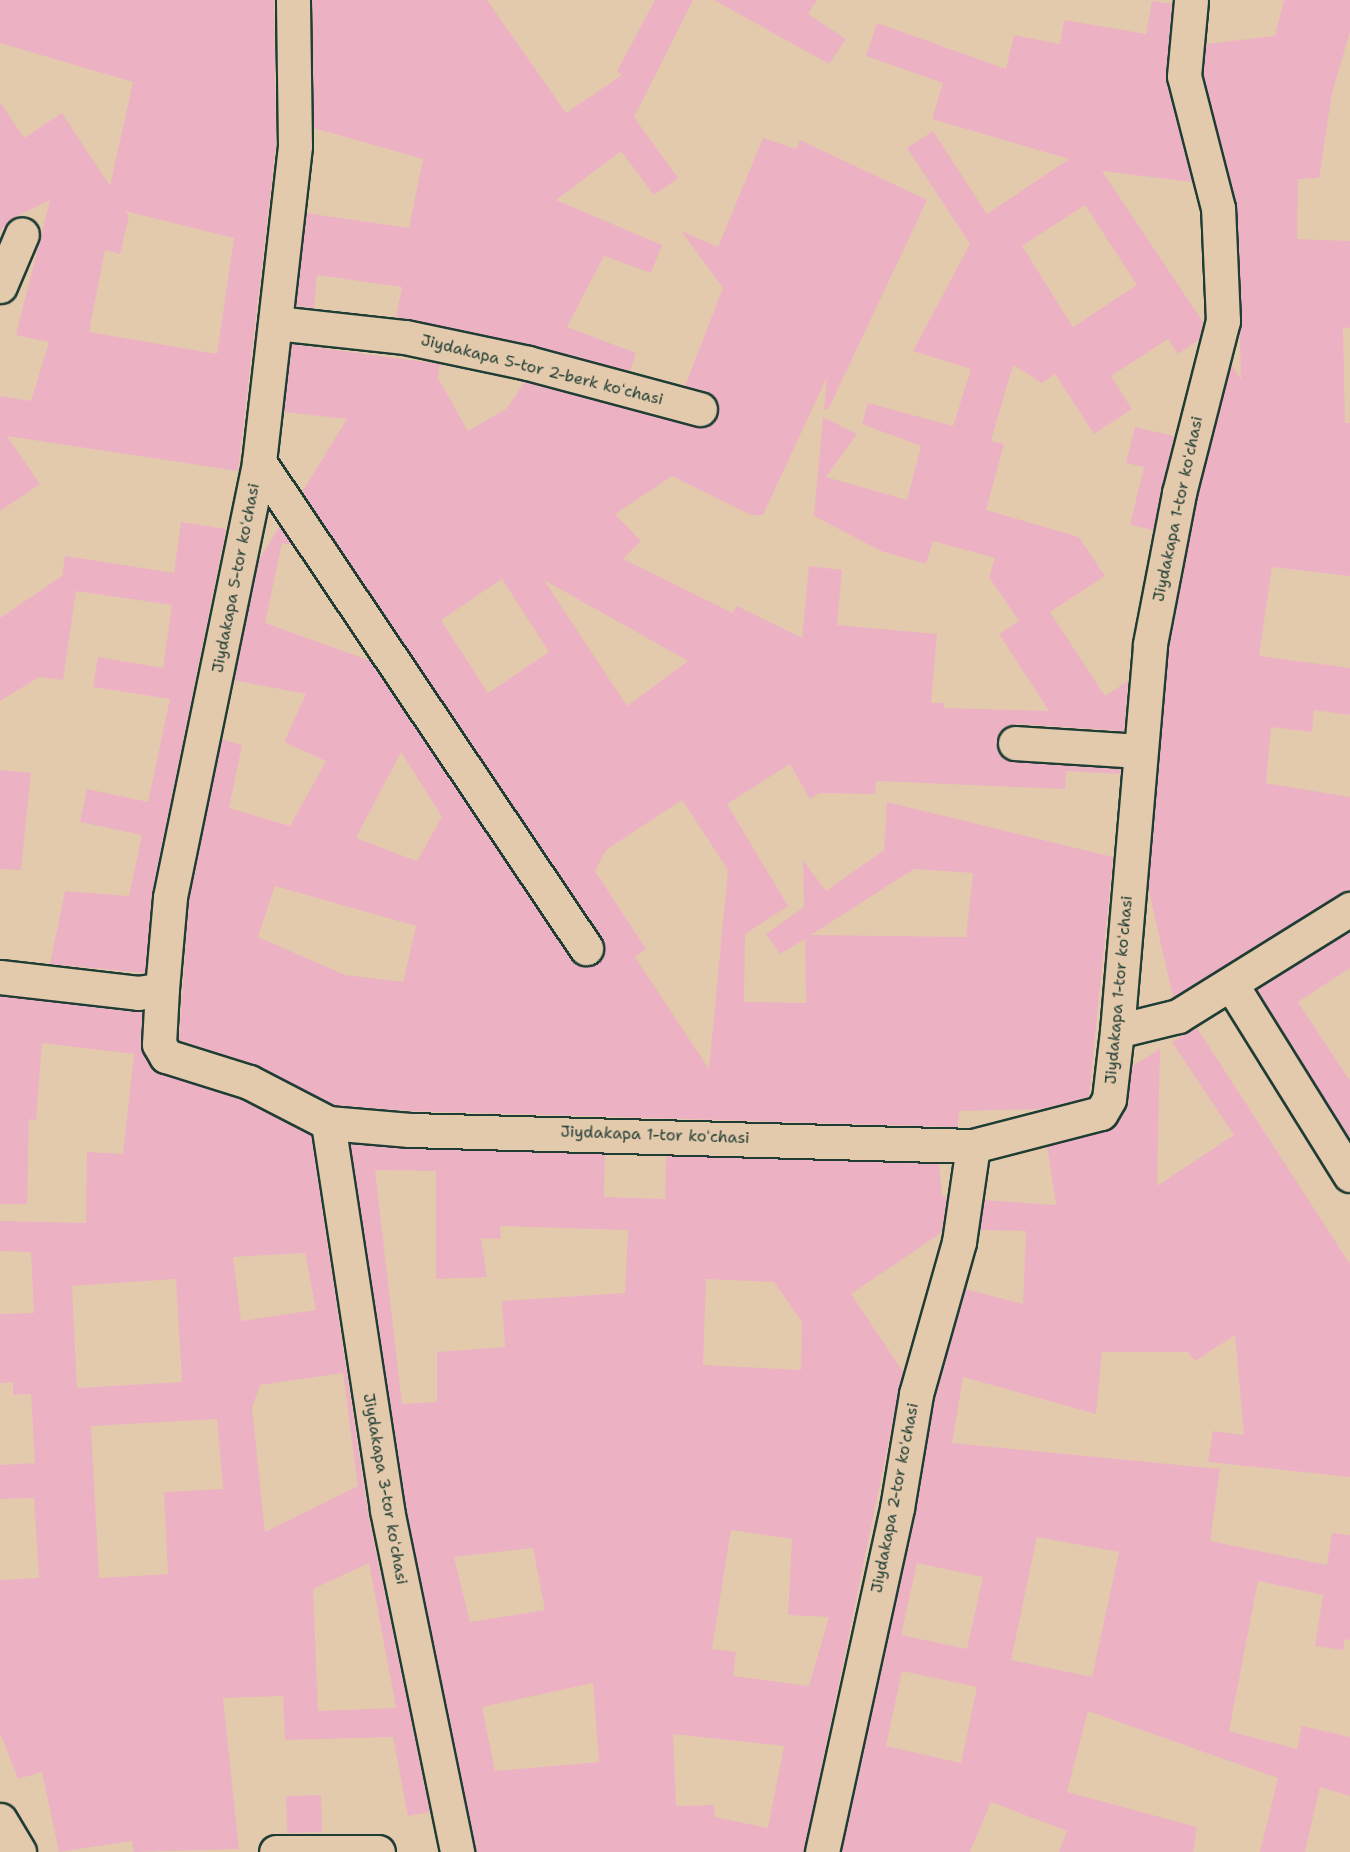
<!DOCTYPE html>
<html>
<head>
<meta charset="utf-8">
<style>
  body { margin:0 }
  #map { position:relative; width:1350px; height:1852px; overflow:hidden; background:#e4caac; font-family:"Shantell Sans",sans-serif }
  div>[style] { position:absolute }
  .building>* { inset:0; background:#ecb2c3; transform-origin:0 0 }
  .roads { filter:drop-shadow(2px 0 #1f3d34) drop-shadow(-2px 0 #1f3d34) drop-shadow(0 2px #1f3d34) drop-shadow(0 -2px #1f3d34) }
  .minor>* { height:33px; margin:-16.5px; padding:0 16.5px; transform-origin:16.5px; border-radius:16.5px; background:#e4caac }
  span { translate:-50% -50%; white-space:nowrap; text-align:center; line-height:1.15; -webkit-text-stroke:4.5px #e4caac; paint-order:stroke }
  .street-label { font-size:16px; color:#1f3d34 }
</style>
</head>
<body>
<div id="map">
  <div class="building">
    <i style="clip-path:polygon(evenodd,0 0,274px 0,276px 145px,238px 471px,7px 436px,40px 484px,0 511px,0 396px,31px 401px,49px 342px,16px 335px,50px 200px,11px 219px,0 232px,0 102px,24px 138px,62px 113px,110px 186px,133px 82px,0 43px,0 0,125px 211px,234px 238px,217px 354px,89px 332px,105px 250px,120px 254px,129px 216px,125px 211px)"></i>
    <i style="clip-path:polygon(312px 0,487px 0,566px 113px,622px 75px,617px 71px,655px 0,693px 0,634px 117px,678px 178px,654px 195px,621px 151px,556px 200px,662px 245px,651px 273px,604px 256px,567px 327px,636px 353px,630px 371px,396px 317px,402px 287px,317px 275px,314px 308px,296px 306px,306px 213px,409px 228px,423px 159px,314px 128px)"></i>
    <i style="clip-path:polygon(714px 0,817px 0,808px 14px,846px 39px,829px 64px)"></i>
    <i style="clip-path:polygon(1284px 0,1350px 0,1350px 32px,1332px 93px,1319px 178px,1298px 179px,1297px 239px,1350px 241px,1350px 328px,1343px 327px,1345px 423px,1350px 423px,1350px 576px,1272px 567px,1259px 656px,1350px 668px,1350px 715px,1314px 710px,1312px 732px,1271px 727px,1266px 783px,1350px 797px,1350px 890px,1173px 997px,1148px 887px,1169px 647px,1197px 497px,1231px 364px,1241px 380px,1237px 207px,1203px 74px,1206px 44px,1275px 36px)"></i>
    <i style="clip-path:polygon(evenodd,1152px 1px,1172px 4px,1166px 80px,1192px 182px,1102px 171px,1203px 322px,1199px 340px,1178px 354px,1168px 339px,1111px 376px,1132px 409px,1094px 434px,1055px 374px,1042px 383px,1013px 365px,991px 441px,1004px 444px,986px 510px,1079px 537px,1105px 576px,1050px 612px,1105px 696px,1128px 681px,1124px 731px,1016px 724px,999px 733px,999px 752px,1014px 762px,1121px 769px,1120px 774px,1066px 771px,1065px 789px,876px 781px,875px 794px,820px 793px,810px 799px,790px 764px,727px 804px,788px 906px,745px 934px,744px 1002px,806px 1003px,805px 939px,780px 954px,766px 934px,804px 907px,803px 860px,826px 891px,884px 850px,887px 802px,1113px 857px,1089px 1097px,1041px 1109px,959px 1111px,958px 1127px,411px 1111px,333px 1105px,257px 1065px,179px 1040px,189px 900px,221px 739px,242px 745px,229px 808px,290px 826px,326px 761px,284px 742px,306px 694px,233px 680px,258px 561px,280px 526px,292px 545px,282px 543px,265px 623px,371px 661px,570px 958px,587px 967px,603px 957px,602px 938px,302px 492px,347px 419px,284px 412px,291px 344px,440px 364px,438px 378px,468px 431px,506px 409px,525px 382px,705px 427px,718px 414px,718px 404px,705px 391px,685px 386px,723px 288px,681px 231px,718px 247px,763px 138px,796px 149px,800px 140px,927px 200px,828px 410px,824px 409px,827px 377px,763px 515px,751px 515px,672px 476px,615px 514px,641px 541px,623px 559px,733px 613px,737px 606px,802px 638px,809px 566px,842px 570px,837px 625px,937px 634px,931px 703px,944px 703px,944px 708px,1049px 711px,999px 634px,1019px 621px,989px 577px,995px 558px,933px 541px,926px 564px,881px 551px,814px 516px,823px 417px,857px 434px,826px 477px,907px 500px,921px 446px,862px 424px,868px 403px,953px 426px,971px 369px,913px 351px,970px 244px,907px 148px,933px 131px,987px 214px,1069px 159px,932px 119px,943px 83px,866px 56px,877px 23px,1006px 69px,1014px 35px,1060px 44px,1064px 20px,1146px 34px,1152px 1px,1085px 205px,1137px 285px,1073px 327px,1022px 246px,1085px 205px,1152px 1px,502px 579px,549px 652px,488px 693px,441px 620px,502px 579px,1152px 1px,544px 580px,688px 661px,627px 706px,544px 580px,1152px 1px,401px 752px,442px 817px,417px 861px,356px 838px,401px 752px,1152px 1px,682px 800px,728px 870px,709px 1069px,635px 957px,646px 949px,595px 871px,606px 850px,682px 800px,1152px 1px,914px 869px,973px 873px,966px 937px,811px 935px,914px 869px,1152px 1px,275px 886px,416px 926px,403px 982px,345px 975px,258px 937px,275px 886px)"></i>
    <i style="clip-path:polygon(1135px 427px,1174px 436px,1153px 530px,1130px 525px,1144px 467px,1126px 463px)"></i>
    <i style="clip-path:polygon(181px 522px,226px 529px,152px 893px,145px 973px,50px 964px,65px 891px,129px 896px,142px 835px,80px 822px,87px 789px,148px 802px,170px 699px,93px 687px,98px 657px,163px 668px,172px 605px,76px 591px,63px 680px,39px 677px,0 701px,0 618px,62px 576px,65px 556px,174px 573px)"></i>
    <i style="clip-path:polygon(0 770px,31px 773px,21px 870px,0 869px)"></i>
    <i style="clip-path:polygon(1350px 931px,1350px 968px,1298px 1002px,1350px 1081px,1350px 1140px,1256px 989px)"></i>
    <i style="clip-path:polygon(evenodd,0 996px,142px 1011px,143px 1053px,160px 1074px,242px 1099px,311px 1135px,368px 1513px,430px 1812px,408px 1816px,393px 1737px,285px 1740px,283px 1696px,223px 1698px,239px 1849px,134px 1852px,132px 1841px,59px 1852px,42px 1772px,18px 1779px,0 1733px,0 1580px,39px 1578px,34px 1498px,0 1499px,0 1465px,35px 1463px,31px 1394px,13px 1395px,13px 1382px,0 1383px,0 1314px,34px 1313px,31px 1252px,0 1251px,0 1221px,86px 1223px,87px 1152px,123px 1154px,134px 1054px,42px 1043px,36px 1120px,29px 1119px,27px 1204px,0 1204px,0 996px,305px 1253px,316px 1310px,241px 1321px,233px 1257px,305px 1253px,0 996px,176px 1279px,182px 1382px,77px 1388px,72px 1286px,176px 1279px,0 996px,343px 1373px,358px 1486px,265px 1532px,252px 1408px,260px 1385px,343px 1373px,0 996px,217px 1419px,223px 1489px,164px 1492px,168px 1574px,99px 1578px,91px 1426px,217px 1419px,0 996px,369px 1563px,396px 1708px,318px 1711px,313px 1589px,369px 1563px)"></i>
    <i style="clip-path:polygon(evenodd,1197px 1028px,1350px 1264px,1350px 1477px,1208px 1462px,1213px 1431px,1244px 1435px,1235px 1335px,1195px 1361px,1188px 1352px,1102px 1352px,1096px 1414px,963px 1377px,952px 1443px,1220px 1469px,1210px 1541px,1327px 1565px,1332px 1533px,1350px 1535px,1350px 1640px,1345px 1639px,1343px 1650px,1315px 1646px,1323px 1595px,1258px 1581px,1229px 1731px,1297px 1749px,1302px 1726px,1350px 1737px,1350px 1796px,1320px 1787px,1305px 1852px,1260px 1852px,1278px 1778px,1088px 1711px,1067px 1792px,1197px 1827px,1193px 1852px,1059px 1852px,1067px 1831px,991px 1802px,970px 1852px,841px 1852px,915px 1512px,934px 1398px,965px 1289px,1023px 1304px,1026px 1231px,980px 1230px,984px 1200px,1056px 1205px,1047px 1146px,1113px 1128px,1128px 1102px,1132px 1066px,1160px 1049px,1157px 1186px,1234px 1135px,1172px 1042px,1197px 1028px,1037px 1537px,1119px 1552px,1092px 1677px,1011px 1660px,1037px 1537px,1197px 1028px,917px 1563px,983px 1577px,967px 1649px,901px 1635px,917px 1563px,1197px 1028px,902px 1671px,977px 1687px,961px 1763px,886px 1746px,902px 1671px)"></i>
    <i style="clip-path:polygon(evenodd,350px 1144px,605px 1154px,604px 1197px,665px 1199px,666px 1156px,939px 1164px,942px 1197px,947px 1197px,941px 1233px,851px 1294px,903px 1372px,804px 1852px,475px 1852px,405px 1507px,350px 1144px,375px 1170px,436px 1171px,436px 1279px,487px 1277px,481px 1238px,501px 1239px,500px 1226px,628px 1230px,625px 1293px,502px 1301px,505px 1347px,437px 1352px,437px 1402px,402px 1404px,375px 1170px,350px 1144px,706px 1279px,774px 1282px,802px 1322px,801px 1370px,703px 1365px,706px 1279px,350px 1144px,731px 1530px,792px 1539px,788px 1615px,829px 1617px,809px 1686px,733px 1676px,736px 1652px,712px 1649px,731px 1530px,350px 1144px,533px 1548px,545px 1610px,470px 1622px,454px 1557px,533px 1548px,350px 1144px,593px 1683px,599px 1762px,495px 1771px,482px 1707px,593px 1683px,350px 1144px,673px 1734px,784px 1746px,768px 1828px,715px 1817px,714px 1805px,676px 1806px,673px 1734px)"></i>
    <i style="left:321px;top:1795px;width:37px;height:35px;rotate:88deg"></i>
  </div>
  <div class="roads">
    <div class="minor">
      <i style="left:0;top:286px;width:56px;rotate:-67.1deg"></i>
      <i style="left:276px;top:323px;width:130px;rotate:6.2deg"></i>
      <i style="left:405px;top:337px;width:126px;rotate:11.9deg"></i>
      <i style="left:528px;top:363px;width:178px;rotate:15deg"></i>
      <i style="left:259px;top:462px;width:586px;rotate:56.07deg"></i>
      <i style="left:1015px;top:743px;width:124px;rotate:3.7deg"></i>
      <i style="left:0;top:977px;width:139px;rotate:6.6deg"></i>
      <i style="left:138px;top:993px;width:24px;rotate:-9deg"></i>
      <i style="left:162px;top:989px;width:92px;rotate:-85deg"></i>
      <i style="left:170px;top:897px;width:444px;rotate:-78.4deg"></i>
      <i style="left:259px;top:462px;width:318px;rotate:-83.5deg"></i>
      <i style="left:295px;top:146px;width:146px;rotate:-90.8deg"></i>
      <i style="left:1231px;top:984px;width:225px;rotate:58.1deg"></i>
      <i style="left:162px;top:989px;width:55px;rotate:93.1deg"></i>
      <i style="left:159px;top:1044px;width:14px;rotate:60deg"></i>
      <i style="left:166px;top:1056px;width:87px;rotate:17.4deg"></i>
      <i style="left:249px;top:1082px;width:89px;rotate:27.4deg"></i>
      <i style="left:328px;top:1123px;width:82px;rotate:4.9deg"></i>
      <i style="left:410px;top:1130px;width:563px;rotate:1.63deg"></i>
      <i style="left:973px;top:1146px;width:132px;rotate:-14.5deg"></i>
      <i style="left:1101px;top:1113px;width:16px;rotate:-60deg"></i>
      <i style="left:1109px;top:1099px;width:68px;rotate:-83.3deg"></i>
      <i style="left:1117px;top:1031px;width:388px;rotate:-85.1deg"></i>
      <i style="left:1150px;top:644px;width:154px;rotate:-79.1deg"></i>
      <i style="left:1179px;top:493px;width:178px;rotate:-75.7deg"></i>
      <i style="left:1223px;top:321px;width:113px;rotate:-92.5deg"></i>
      <i style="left:1218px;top:208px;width:136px;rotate:-104.4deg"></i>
      <i style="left:1184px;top:76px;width:76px;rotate:-84.7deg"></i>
      <i style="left:1117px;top:1031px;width:63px;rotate:-13.8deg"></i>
      <i style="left:1178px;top:1016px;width:203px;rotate:-31.9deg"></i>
      <i style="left:328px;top:1123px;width:391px;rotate:81.3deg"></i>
      <i style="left:387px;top:1510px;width:349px;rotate:78.4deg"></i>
      <i style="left:0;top:1820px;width:37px;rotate:59deg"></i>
      <i style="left:276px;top:1852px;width:102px"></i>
      <i style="left:822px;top:1852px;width:352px;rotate:-77.7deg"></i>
      <i style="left:897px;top:1508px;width:116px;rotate:-80.5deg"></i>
      <i style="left:916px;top:1394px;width:158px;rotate:-74.2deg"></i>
      <i style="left:959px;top:1242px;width:97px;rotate:-81.7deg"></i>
    </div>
  </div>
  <div class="street-label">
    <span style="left:542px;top:370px;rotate:14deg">Jiydakapa 5-tor 2-berk koʻchasi</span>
    <span style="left:1178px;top:509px;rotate:-78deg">Jiydakapa 1-tor koʻchasi</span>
    <span style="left:236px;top:578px;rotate:-79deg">Jiydakapa 5-tor koʻchasi</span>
    <span style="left:1119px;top:990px;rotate:-85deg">Jiydakapa 1-tor koʻchasi</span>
    <span style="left:655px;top:1135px;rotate:2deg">Jiydakapa 1-tor koʻchasi</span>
    <span style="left:385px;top:1489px;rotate:80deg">Jiydakapa 3-tor koʻchasi</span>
    <span style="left:895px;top:1498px;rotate:-79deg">Jiydakapa 2-tor koʻchasi</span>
  </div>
</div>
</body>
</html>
